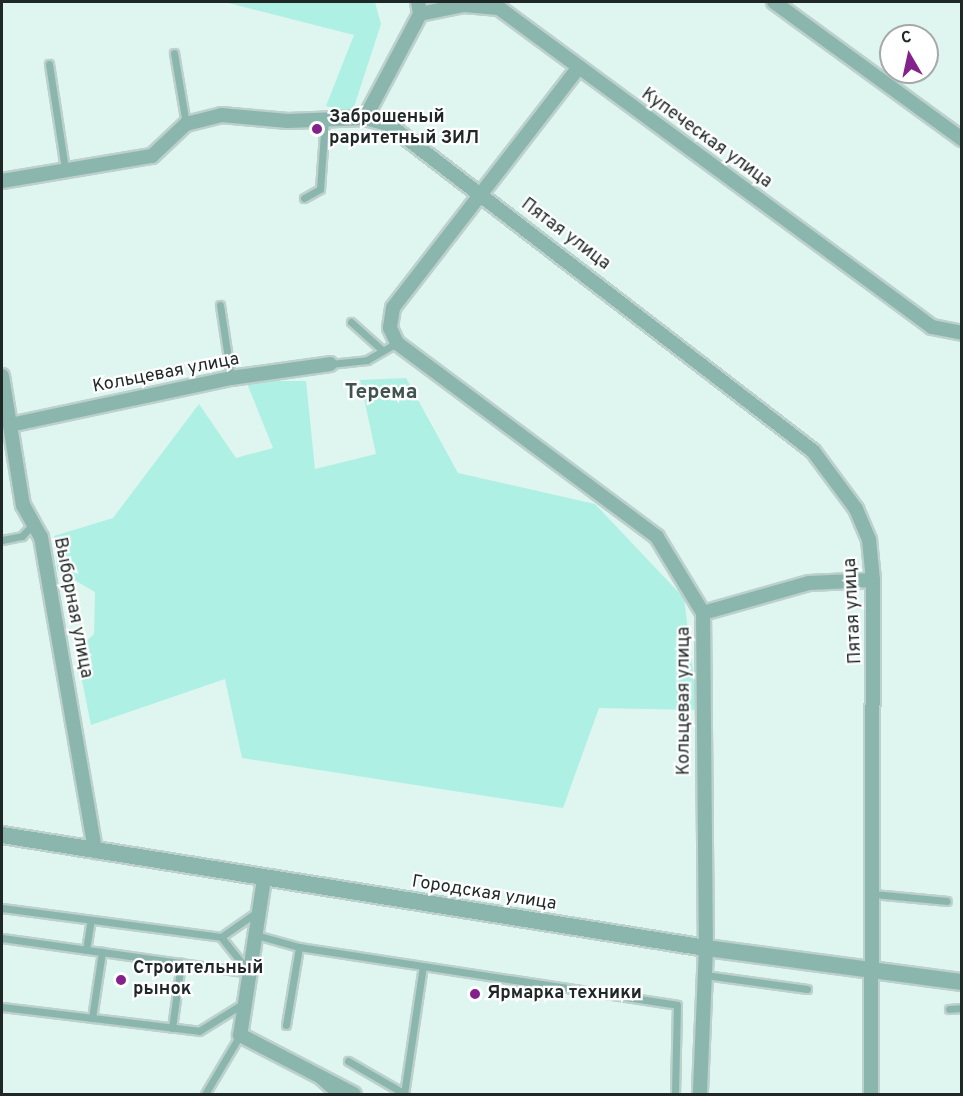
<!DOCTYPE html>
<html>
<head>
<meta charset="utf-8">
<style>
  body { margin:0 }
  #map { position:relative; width:963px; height:1096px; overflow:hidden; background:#def5f0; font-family:Overpass,sans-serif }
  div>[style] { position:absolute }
  .green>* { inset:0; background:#aff0e4 }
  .roads { filter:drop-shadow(2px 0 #bcd0cc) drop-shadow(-2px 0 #bcd0cc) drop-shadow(0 2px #bcd0cc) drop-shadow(0 -2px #bcd0cc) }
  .service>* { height:7px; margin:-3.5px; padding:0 3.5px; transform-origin:3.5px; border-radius:3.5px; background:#8bb6ae }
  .minor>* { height:14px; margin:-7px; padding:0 7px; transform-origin:7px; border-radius:7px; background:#8bb6ae }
  .tertiary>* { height:16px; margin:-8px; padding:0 8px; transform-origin:8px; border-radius:8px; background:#8bb6ae }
  .dots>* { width:16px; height:16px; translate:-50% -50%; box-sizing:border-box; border:3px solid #fff; border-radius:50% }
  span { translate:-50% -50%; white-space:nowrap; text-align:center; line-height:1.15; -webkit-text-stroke:4.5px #fff; paint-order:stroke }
  .poi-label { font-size:18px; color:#1f2826; font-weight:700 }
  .left { translate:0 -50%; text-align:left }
  .street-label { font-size:18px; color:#1f2826 }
  .quarter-label { font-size:21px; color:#3f534f; font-weight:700 }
  .frame { position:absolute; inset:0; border:3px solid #1f2826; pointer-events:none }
  .north { position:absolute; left:879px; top:24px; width:60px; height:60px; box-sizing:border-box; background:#fff; border:2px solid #a5a9a8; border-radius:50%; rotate:351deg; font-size:16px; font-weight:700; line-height:24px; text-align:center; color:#1f2826 }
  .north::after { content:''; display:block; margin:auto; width:21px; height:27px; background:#84228c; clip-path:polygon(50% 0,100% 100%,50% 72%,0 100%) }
</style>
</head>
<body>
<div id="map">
  <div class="green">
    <i style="clip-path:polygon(224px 2px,375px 2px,381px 24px,352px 113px,326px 106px,354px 35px)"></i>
    <i style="clip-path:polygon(406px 378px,458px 473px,595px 504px,684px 598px,698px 710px,599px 708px,563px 808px,242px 758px,225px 679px,91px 725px,76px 651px,94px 634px,95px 592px,57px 570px,54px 536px,113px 518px,199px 404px,236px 458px,273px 448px,246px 381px,306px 381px,315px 469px,376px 454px,360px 380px)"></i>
  </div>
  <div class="roads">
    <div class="service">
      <i style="left:174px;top:53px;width:72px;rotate:80.4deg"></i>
      <i style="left:49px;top:64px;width:106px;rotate:81.3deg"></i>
      <i style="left:304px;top:198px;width:18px;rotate:-29deg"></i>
      <i style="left:320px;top:189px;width:69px;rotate:-85.9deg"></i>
      <i style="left:220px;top:305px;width:74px;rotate:81.4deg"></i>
      <i style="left:351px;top:322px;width:42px;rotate:42.1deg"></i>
      <i style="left:330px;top:364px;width:37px;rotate:-6deg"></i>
      <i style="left:367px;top:360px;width:34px;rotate:-30deg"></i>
      <i style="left:2px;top:540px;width:20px;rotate:-11deg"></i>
      <i style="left:22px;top:536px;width:19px;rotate:-47deg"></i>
      <i style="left:874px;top:894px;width:73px;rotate:5.5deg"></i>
      <i style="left:2px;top:908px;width:221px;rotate:7.5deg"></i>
      <i style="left:221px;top:937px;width:44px;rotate:-34.8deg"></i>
      <i style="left:256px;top:935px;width:45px;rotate:15.6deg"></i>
      <i style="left:299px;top:947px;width:382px;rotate:8.7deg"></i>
      <i style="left:677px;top:1005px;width:89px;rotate:91.3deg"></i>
      <i style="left:221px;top:937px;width:43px;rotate:51.5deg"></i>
      <i style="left:2px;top:938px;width:250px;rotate:8deg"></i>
      <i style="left:86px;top:950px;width:30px;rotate:-81deg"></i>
      <i style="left:705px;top:975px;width:103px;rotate:7.8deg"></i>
      <i style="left:2px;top:1007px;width:198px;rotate:6.9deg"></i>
      <i style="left:199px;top:1031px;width:53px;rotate:-31.9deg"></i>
      <i style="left:949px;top:1009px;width:13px;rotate:-4deg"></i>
      <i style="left:92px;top:1018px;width:67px;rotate:-81.4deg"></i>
      <i style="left:286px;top:1025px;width:79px;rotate:-80.5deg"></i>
      <i style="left:172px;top:1028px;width:66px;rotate:-82.1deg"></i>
      <i style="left:348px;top:1061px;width:66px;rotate:30.1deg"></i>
      <i style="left:319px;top:1080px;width:21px;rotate:41deg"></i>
      <i style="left:205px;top:1094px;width:69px;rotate:-59.3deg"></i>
      <i style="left:404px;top:1094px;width:129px;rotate:-81.6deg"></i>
    </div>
    <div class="minor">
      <i style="left:774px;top:2px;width:233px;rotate:36.1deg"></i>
      <i style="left:420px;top:14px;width:45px;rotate:-11.6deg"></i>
      <i style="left:464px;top:5px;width:35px;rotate:5deg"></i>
      <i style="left:499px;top:8px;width:538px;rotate:36.38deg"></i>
      <i style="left:932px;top:327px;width:31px;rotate:11deg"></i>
      <i style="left:579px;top:67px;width:304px;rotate:127.7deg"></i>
      <i style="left:393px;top:308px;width:20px;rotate:99deg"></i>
      <i style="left:390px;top:328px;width:17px;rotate:65deg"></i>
      <i style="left:397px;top:343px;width:324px;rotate:36.7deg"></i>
      <i style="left:657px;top:537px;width:89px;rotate:58.8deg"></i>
      <i style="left:703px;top:613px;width:335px;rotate:89.5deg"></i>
      <i style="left:706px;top:948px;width:146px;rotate:92.4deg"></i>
      <i style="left:365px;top:118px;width:118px;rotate:-62.1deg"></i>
      <i style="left:420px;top:14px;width:12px;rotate:-99deg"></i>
      <i style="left:2px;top:181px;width:152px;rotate:-9.5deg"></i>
      <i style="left:152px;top:156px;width:47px;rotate:-43.3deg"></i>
      <i style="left:186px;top:124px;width:36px;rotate:-14deg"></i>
      <i style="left:221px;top:115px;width:67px;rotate:5.1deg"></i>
      <i style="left:288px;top:121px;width:77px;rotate:-2.2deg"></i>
      <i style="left:365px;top:118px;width:24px;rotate:15deg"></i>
      <i style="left:388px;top:124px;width:536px;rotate:37.58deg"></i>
      <i style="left:813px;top:451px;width:72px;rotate:53.4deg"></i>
      <i style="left:856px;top:509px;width:34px;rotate:67deg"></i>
      <i style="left:869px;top:540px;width:40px;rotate:84.3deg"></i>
      <i style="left:873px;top:580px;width:514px;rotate:90.22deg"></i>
      <i style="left:2px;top:376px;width:131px;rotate:80.8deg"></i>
      <i style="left:23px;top:505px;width:37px;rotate:61deg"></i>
      <i style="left:41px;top:537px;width:319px;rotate:80.2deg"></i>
      <i style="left:10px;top:425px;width:226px;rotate:-12deg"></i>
      <i style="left:231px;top:378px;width:100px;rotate:-8deg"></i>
      <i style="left:703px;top:613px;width:110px;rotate:-15.8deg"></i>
      <i style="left:809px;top:583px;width:64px;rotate:-2.7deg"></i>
      <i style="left:264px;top:879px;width:158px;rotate:98.7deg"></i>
      <i style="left:240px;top:1035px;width:128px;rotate:27.4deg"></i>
    </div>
    <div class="tertiary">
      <i style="left:2px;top:835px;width:713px;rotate:9.12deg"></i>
      <i style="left:706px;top:948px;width:258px;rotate:7.6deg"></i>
    </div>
  </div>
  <div class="dots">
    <i style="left:317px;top:129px;background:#84228c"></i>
    <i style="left:121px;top:980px;background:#84228c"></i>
    <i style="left:475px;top:994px;background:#84228c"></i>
  </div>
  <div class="poi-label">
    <span class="left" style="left:329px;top:129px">Заброшеный<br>раритетный ЗИЛ</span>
    <span class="left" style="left:133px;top:980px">Строительный<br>рынок</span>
    <span class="left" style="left:487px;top:994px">Ярмарка техники</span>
  </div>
  <div class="street-label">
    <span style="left:706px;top:139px;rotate:36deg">Купеческая улица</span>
    <span style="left:565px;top:235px;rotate:37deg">Пятая улица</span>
    <span style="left:166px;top:374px;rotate:-11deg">Кольцевая улица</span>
    <span style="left:72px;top:608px;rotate:79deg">Выборная улица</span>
    <span style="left:854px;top:611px;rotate:-93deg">Пятая улица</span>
    <span style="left:685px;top:701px;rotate:-90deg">Кольцевая улица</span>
    <span style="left:484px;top:894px;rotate:9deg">Городская улица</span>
  </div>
  <div class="quarter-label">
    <span style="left:381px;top:393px">Терема</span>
  </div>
  <div class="frame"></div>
  <div class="north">С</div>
</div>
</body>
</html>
